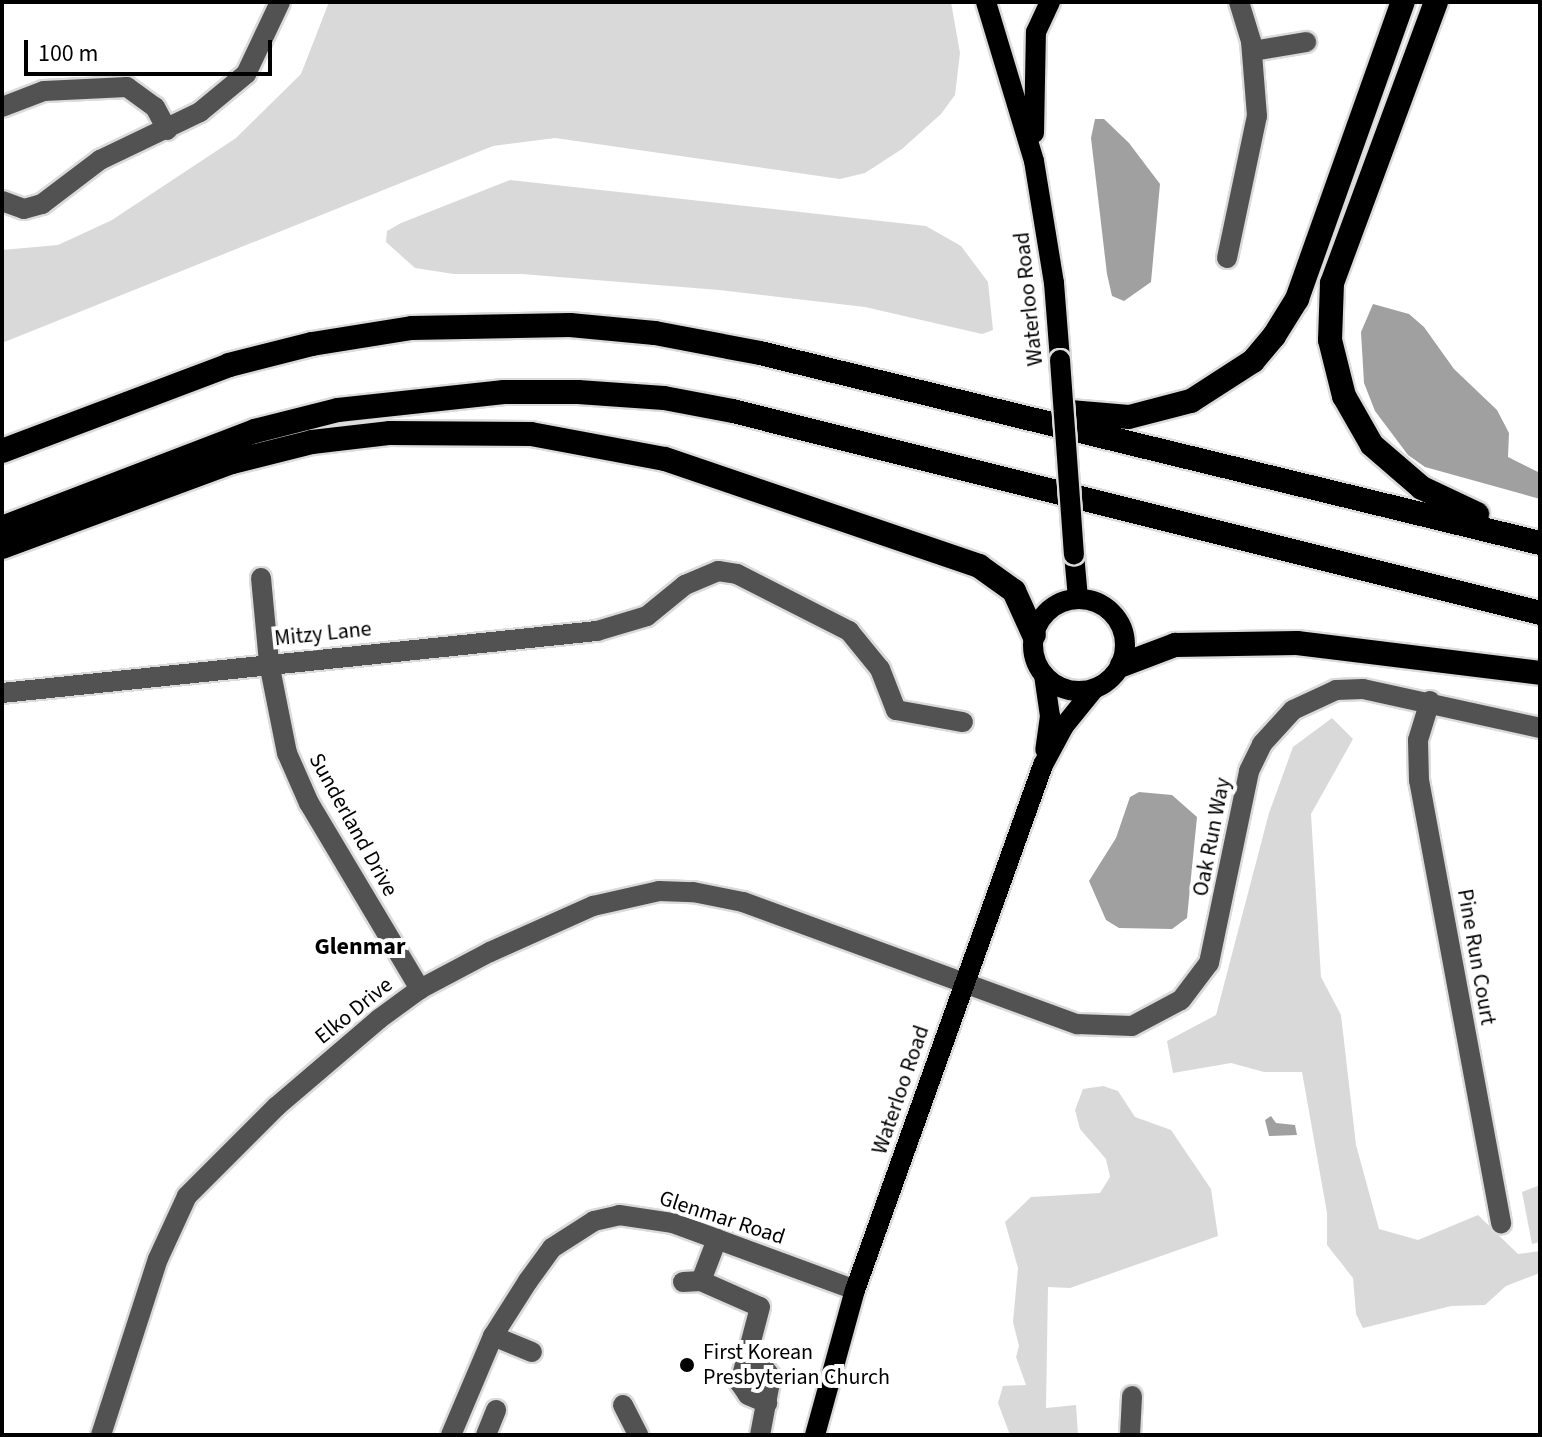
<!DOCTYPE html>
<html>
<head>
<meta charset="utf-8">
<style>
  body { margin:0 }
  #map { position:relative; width:1542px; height:1437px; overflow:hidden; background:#fff; font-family:"Source Sans 3",sans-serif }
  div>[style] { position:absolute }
  .green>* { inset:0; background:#d9d9d9 }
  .water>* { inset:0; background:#a0a0a0 }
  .roads { filter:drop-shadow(2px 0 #dbdbdb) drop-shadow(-2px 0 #dbdbdb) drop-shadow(0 2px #dbdbdb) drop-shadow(0 -2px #dbdbdb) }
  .minor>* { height:20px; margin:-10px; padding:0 10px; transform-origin:10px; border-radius:10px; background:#525252 }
  .major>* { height:20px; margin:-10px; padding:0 10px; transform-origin:10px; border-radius:10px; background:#000 }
  .major>.ring { margin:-10px; padding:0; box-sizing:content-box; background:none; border:20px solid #000; border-radius:50% }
  .highway>* { height:24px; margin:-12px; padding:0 12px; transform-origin:12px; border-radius:12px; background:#000 }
  .bridges { filter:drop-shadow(2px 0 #dbdbdb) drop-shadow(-2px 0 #dbdbdb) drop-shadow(0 2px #dbdbdb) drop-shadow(0 -2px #dbdbdb) }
  .major-bridge>* { height:20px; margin:-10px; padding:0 10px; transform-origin:10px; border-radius:10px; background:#000 }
  .dots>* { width:22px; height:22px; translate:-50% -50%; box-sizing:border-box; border:4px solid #fff; border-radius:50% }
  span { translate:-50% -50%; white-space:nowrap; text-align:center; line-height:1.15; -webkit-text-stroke:8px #fff; paint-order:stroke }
  .street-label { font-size:22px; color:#000 }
  .poi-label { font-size:22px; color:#000 }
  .left { translate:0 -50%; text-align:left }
  .neighbourhood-label { font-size:24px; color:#000; font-weight:700 }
  .frame { position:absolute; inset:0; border:4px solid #000; pointer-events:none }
  .scale { position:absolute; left:24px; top:40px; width:248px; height:36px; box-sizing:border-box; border:4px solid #000; border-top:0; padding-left:10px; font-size:24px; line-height:28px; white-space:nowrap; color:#000; -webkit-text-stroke:6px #fff; paint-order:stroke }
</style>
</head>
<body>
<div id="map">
  <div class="green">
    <i style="clip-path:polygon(329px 2px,951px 2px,960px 53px,955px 95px,941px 114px,902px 149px,865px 173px,840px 179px,555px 138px,493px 146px,2px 343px,2px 250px,58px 245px,112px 220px,236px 138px,301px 74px)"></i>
    <i style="clip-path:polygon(510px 180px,926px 226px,961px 246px,988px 282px,993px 330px,982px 334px,865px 307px,719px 290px,522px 274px,454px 274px,415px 268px,386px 242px,387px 231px,401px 223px)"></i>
    <i style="clip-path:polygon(1332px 718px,1353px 739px,1311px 814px,1321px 977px,1341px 1015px,1356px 1145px,1379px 1229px,1418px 1240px,1478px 1215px,1518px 1254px,1540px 1251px,1540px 1273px,1506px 1286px,1485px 1305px,1451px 1306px,1363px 1328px,1356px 1314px,1353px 1278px,1327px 1245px,1327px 1213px,1302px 1072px,1264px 1072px,1231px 1063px,1173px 1073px,1167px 1041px,1216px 1015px,1269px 813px,1293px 747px)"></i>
    <i style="clip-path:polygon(1103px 1086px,1118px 1091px,1135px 1117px,1171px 1130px,1211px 1189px,1218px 1236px,1070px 1288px,1048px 1287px,1046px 1408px,1076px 1405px,1078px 1435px,1010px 1435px,998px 1403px,1003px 1386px,1026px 1385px,1016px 1357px,1019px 1346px,1013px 1322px,1018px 1268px,1005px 1222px,1031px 1197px,1100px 1193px,1110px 1177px,1106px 1159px,1080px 1129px,1075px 1110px,1083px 1089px)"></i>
    <i style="clip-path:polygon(1540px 1185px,1540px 1242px,1532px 1244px,1522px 1192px)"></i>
  </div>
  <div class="water">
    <i style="clip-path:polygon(1095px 119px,1104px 119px,1129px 143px,1160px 184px,1151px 282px,1124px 301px,1112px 296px,1107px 274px,1091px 138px)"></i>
    <i style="clip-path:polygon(1373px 304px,1409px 314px,1424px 327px,1454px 369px,1497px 410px,1509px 433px,1508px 457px,1540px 473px,1540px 499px,1425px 467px,1408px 455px,1375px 411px,1364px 383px,1361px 332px)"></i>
    <i style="clip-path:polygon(1139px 792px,1172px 795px,1197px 817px,1187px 918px,1172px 929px,1119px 928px,1106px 920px,1089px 881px,1116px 838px,1130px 797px)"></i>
    <i style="clip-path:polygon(1271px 1116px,1276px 1123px,1295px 1125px,1297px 1135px,1269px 1136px,1265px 1120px)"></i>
  </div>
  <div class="roads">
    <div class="minor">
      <i style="left:1253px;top:51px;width:54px;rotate:-9.6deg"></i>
      <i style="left:2px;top:107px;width:45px;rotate:-20.9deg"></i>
      <i style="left:44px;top:91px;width:83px;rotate:-2.8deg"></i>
      <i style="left:127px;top:87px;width:34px;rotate:36deg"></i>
      <i style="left:155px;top:107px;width:26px;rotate:62deg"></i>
      <i style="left:2px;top:201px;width:23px;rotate:20deg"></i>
      <i style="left:24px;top:209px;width:19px;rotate:-16deg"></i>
      <i style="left:42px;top:204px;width:73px;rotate:-37.2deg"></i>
      <i style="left:100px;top:160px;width:111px;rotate:-25.6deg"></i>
      <i style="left:200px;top:112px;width:60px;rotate:-39.6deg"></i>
      <i style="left:246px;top:74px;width:80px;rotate:-64.7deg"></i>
      <i style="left:1227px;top:258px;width:145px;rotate:-78.1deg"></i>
      <i style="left:1257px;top:116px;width:75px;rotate:-94.6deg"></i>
      <i style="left:1251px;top:41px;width:41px;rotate:-107.1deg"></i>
      <i style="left:261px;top:578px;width:85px;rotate:84.6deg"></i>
      <i style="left:269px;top:663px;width:92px;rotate:78.7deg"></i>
      <i style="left:287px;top:753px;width:55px;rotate:66.3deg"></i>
      <i style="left:309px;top:803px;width:217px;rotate:59.2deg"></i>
      <i style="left:2px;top:693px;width:598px;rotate:-5.95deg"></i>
      <i style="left:597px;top:631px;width:52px;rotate:-16.7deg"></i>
      <i style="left:647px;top:616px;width:49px;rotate:-39.2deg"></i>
      <i style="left:685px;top:585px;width:36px;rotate:-23deg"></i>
      <i style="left:718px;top:571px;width:19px;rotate:9deg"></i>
      <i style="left:737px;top:574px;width:126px;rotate:27deg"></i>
      <i style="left:849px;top:631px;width:49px;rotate:50.8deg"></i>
      <i style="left:880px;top:669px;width:44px;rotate:68.7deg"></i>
      <i style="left:896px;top:710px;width:68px;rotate:10.2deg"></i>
      <i style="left:1430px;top:701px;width:41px;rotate:107.1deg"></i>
      <i style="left:1418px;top:740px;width:40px;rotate:88.6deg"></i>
      <i style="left:1419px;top:780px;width:451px;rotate:79.5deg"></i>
      <i style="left:701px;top:1281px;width:64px;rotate:23.8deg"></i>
      <i style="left:760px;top:1307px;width:79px;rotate:104.7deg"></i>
      <i style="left:740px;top:1383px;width:14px;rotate:56deg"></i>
      <i style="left:748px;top:1395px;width:21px;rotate:23deg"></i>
      <i style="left:683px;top:1282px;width:18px;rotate:-3deg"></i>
      <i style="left:701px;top:1281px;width:45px;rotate:-69.1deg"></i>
      <i style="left:493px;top:1336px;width:42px;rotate:22.3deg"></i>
      <i style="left:747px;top:1358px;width:17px;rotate:25deg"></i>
      <i style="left:762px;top:1365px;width:15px;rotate:53deg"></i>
      <i style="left:771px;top:1377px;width:59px;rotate:100.7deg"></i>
      <i style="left:623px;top:1405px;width:34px;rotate:63deg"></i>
      <i style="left:101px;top:1435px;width:185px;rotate:-72.1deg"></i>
      <i style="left:158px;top:1259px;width:69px;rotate:-65.3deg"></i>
      <i style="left:187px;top:1196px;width:126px;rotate:-45deg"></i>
      <i style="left:276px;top:1107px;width:135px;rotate:-40.5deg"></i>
      <i style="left:379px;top:1019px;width:51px;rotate:-36.2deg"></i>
      <i style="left:420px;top:989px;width:79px;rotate:-27.9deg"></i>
      <i style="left:490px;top:952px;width:113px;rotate:-24.1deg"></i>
      <i style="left:593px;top:906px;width:68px;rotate:-12.8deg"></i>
      <i style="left:659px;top:891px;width:34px;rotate:2deg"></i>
      <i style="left:693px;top:892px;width:51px;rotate:11.3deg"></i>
      <i style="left:743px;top:902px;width:356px;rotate:20.1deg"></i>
      <i style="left:1077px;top:1024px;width:55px;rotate:2.1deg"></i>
      <i style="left:1132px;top:1026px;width:55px;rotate:-28deg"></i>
      <i style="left:1181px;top:1000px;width:46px;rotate:-52.9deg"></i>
      <i style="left:1209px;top:963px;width:196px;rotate:-78.2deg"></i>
      <i style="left:1249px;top:771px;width:30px;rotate:-64deg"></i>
      <i style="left:1262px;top:744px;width:46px;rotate:-47.6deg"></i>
      <i style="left:1293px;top:710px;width:47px;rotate:-24.9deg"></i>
      <i style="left:1336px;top:690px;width:27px;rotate:-2deg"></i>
      <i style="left:1363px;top:689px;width:181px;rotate:12.4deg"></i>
      <i style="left:451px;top:1435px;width:108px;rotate:-67deg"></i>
      <i style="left:493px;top:1336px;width:65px;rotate:-57.5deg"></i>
      <i style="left:528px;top:1281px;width:41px;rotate:-54deg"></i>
      <i style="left:552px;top:1248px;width:50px;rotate:-32.7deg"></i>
      <i style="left:594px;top:1221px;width:26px;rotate:-13deg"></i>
      <i style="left:619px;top:1215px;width:55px;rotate:8.4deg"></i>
      <i style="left:673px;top:1223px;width:194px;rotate:20.2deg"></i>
      <i style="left:486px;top:1435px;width:27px;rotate:-68deg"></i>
      <i style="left:1130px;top:1435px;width:39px;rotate:-87deg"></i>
    </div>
    <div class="major">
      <i style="left:986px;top:2px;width:166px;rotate:73.2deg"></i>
      <i style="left:1034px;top:161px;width:124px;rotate:80.7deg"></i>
      <i style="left:1054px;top:283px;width:77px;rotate:85.5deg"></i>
      <i style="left:1034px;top:133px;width:101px;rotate:-88.9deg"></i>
      <i style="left:1036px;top:32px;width:33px;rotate:-65deg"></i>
      <i style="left:1074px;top:554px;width:44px;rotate:84.8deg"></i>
      <i class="ring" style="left:1033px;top:599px;width:72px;height:72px"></i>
      <i style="left:1044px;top:675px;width:41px;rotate:81.7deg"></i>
      <i style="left:1050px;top:716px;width:34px;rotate:98deg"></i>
      <i style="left:815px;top:1435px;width:150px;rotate:-74.6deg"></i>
      <i style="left:855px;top:1290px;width:558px;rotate:-70.3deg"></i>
      <i style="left:1043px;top:765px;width:44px;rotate:-61.7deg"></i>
      <i style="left:1064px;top:726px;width:48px;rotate:-51deg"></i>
    </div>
    <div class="highway">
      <i style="left:1436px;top:2px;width:300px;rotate:110.3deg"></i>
      <i style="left:1332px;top:283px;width:57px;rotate:92deg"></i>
      <i style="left:1330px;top:340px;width:58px;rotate:76deg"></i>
      <i style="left:1344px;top:396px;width:56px;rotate:60.3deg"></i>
      <i style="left:1372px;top:445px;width:66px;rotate:40.7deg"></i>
      <i style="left:1422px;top:488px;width:61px;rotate:25.3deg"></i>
      <i style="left:1070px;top:412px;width:59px;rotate:4.8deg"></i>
      <i style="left:1129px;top:417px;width:64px;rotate:-14.5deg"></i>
      <i style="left:1191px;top:401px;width:74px;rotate:-32.8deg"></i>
      <i style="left:1253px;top:361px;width:33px;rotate:-50deg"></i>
      <i style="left:1274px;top:336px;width:44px;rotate:-58.1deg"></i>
      <i style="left:1297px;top:299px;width:315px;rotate:-70.4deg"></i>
      <i style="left:2px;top:451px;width:243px;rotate:-20.7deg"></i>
      <i style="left:229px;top:365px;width:86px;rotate:-14.2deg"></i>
      <i style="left:312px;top:344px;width:101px;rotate:-9.1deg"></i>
      <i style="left:412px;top:328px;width:158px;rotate:-1.1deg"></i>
      <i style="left:570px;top:325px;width:85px;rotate:5.4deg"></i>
      <i style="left:655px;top:333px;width:107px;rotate:10.8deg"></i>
      <i style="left:760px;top:353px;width:803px;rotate:13.69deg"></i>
      <i style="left:2px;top:528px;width:271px;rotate:-21deg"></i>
      <i style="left:255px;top:431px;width:86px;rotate:-14.2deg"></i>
      <i style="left:338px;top:410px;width:167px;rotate:-6.2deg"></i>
      <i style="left:504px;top:392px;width:74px"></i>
      <i style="left:578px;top:392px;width:86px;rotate:4deg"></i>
      <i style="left:664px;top:398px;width:70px;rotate:10.7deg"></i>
      <i style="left:733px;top:411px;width:832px;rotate:14.05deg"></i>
      <i style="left:2px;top:547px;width:245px;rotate:-20.3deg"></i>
      <i style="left:232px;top:462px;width:82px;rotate:-14deg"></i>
      <i style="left:312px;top:442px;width:79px;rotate:-6.6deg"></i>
      <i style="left:390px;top:433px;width:141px;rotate:0.4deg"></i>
      <i style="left:531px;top:434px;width:136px;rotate:10.6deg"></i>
      <i style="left:665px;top:459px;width:332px;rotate:18.8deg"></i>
      <i style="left:979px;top:566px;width:43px;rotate:35.5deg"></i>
      <i style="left:1014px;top:591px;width:48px;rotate:65.6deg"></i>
      <i style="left:1122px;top:665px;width:57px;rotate:-20.7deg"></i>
      <i style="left:1175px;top:645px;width:122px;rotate:-0.9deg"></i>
      <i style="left:1297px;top:643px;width:245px;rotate:7deg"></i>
    </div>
  </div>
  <div class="bridges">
    <div class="major-bridge">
      <i style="left:1060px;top:360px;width:195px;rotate:85.9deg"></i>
    </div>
  </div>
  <div class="dots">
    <i style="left:687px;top:1365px;background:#000"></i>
  </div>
  <div class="street-label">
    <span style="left:1029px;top:299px;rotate:-96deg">Waterloo Road</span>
    <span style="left:323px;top:634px;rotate:-6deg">Mitzy Lane</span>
    <span style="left:353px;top:825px;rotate:61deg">Sunderland Drive</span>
    <span style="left:1212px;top:837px;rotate:-79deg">Oak Run Way</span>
    <span style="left:1476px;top:957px;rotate:80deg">Pine Run Court</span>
    <span style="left:354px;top:1011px;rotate:-39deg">Elko Drive</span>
    <span style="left:901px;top:1090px;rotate:-71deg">Waterloo Road</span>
    <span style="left:722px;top:1218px;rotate:18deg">Glenmar Road</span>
  </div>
  <div class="poi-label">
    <span class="left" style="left:703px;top:1365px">First Korean<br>Presbyterian Church</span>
  </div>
  <div class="neighbourhood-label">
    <span style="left:360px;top:947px">Glenmar</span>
  </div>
  <div class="frame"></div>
  <div class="scale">100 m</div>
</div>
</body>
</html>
